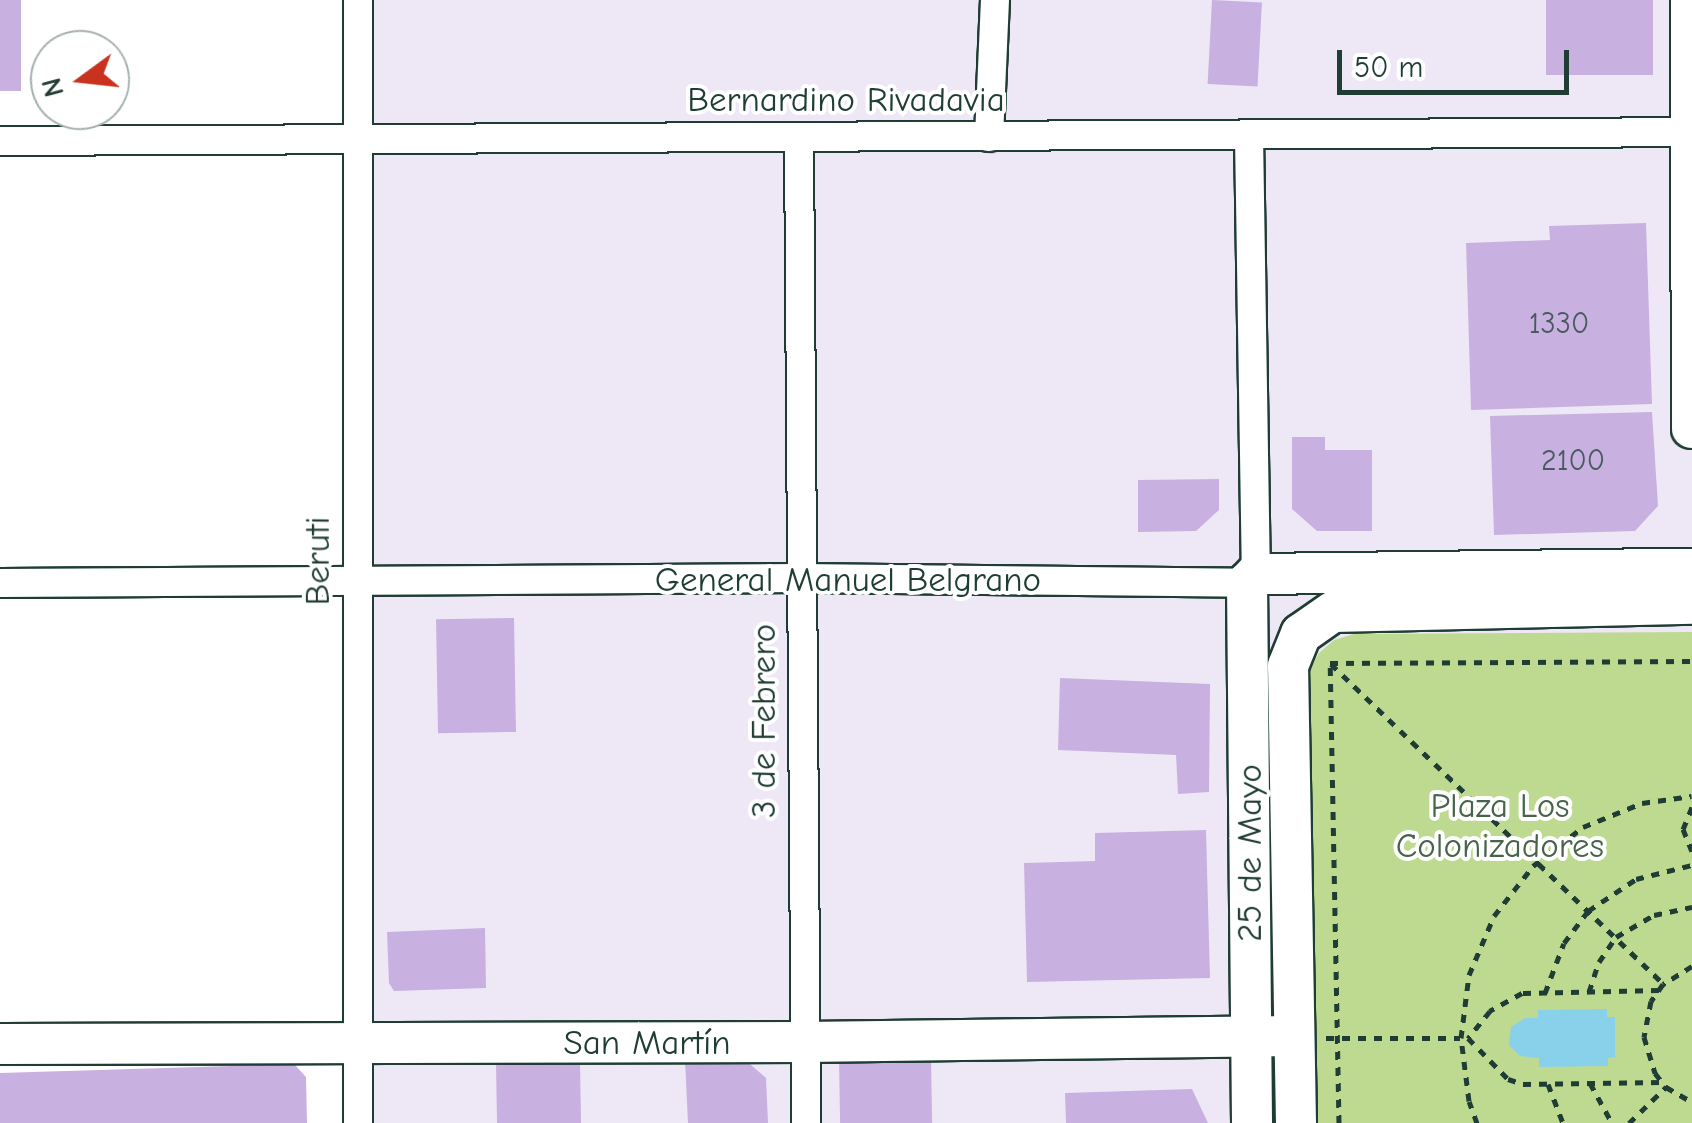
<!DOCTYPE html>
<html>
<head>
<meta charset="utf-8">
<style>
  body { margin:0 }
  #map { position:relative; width:1692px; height:1123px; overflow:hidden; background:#fff; font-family:"Comic Neue",sans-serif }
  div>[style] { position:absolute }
  .built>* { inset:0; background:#eee8f6; transform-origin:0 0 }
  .green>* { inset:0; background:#bed990 }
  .water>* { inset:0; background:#89d1ea }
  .building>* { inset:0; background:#c8b1e0; transform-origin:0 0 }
  .path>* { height:5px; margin-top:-2.5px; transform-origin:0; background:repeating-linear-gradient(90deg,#1f3d34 0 8px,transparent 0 16px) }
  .roads { filter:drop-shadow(2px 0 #1f3d34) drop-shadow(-2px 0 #1f3d34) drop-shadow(0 2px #1f3d34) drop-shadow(0 -2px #1f3d34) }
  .minor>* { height:28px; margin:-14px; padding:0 14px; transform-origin:14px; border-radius:14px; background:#fff }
  .secondary>* { height:40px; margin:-20px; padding:0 20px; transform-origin:20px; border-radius:20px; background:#fff }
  span { translate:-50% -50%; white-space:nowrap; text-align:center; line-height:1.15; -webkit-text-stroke:8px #fff; paint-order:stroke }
  .number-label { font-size:30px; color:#495a5f }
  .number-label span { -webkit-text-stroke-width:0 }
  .street-label { font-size:35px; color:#1f3d34 }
  .park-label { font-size:35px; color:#47644b }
  .north { position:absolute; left:30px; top:30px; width:100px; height:100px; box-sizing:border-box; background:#fff; border:2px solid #a5b1ae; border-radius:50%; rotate:255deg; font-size:28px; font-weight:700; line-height:40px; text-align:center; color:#1f3d34 }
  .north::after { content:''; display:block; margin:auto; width:35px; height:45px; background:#c8321e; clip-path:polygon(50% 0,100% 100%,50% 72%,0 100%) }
  .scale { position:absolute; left:1337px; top:50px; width:232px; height:45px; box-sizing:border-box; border:5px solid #1f3d34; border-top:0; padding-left:12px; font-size:30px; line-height:35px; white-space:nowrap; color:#1f3d34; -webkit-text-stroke:8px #fff; paint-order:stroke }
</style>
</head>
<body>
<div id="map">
  <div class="built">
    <i style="left:358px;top:0;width:1334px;height:1123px"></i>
  </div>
  <div class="green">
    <i style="clip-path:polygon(1692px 632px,1692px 1123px,1313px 1123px,1306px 695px,1309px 671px,1319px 653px,1334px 640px,1354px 634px)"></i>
  </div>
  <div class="water">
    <i style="clip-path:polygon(1607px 1009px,1607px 1017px,1615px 1017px,1615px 1057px,1608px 1058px,1608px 1066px,1539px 1067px,1539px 1058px,1520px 1056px,1509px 1045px,1511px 1027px,1525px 1018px,1538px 1018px,1538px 1010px)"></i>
  </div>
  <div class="building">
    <i style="left:0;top:0;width:21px;height:91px"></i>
    <i style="left:1212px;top:0;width:50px;height:84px;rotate:3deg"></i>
    <i style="left:1546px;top:0;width:107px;height:75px"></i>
    <i style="clip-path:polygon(1646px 223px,1652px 404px,1471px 410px,1466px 243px,1550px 240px,1549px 226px)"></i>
    <i style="clip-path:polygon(1652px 412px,1658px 506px,1635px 531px,1494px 535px,1490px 416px)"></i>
    <i style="clip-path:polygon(1292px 437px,1325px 437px,1325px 450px,1372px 450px,1372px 531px,1317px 531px,1292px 509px)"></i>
    <i style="clip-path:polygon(1219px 479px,1219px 510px,1196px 531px,1138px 532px,1138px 480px)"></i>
    <i style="left:514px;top:618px;width:114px;height:78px;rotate:89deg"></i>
    <i style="clip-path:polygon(1060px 678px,1210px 684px,1209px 792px,1178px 794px,1176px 755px,1058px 750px)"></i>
    <i style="clip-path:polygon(1206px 830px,1210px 978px,1027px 982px,1024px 863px,1095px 861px,1095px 833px)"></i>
    <i style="clip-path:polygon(485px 928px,486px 988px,394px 991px,389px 983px,387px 932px)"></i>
    <i style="clip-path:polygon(743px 1058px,766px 1078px,768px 1123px,688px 1123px,685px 1060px)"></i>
    <i style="left:931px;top:1058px;width:65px;height:92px;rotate:89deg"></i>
    <i style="left:580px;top:1063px;width:60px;height:84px;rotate:89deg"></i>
    <i style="clip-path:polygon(294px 1064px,306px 1077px,307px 1123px,0 1123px,0 1073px)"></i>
    <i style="clip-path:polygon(1192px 1089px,1208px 1123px,1066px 1123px,1065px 1093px)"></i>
  </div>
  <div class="path">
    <i style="left:1331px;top:664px;width:461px;rotate:43.9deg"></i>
    <i style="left:1692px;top:807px;width:24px;rotate:112deg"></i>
    <i style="left:1683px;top:829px;width:24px;rotate:68deg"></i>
    <i style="left:1692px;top:966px;width:34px;rotate:148deg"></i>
    <i style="left:1663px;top:984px;width:21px;rotate:125deg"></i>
    <i style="left:1651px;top:1001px;width:37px;rotate:101deg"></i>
    <i style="left:1644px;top:1037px;width:38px;rotate:73deg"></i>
    <i style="left:1655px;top:1073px;width:18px;rotate:52deg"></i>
    <i style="left:1666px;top:1087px;width:30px;rotate:30deg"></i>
    <i style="left:1659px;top:990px;width:137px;rotate:178.7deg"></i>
    <i style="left:1522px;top:993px;width:37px;rotate:151deg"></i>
    <i style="left:1490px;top:1011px;width:35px;rotate:129deg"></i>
    <i style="left:1468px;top:1038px;width:57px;rotate:45.7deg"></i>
    <i style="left:1508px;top:1079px;width:16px;rotate:18deg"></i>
    <i style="left:1523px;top:1084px;width:139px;rotate:-0.8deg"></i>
    <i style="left:1589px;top:992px;width:32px;rotate:-72deg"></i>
    <i style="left:1599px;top:962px;width:30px;rotate:-56deg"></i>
    <i style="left:1616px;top:937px;width:44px;rotate:-30.1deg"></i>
    <i style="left:1654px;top:915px;width:39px;rotate:-12deg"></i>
    <i style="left:1545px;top:993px;width:53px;rotate:-69.2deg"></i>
    <i style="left:1564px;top:943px;width:40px;rotate:-53deg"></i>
    <i style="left:1588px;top:911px;width:58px;rotate:-33.7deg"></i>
    <i style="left:1636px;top:879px;width:58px;rotate:-14deg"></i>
    <i style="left:1326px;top:1038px;width:134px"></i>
    <i style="left:1590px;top:1083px;width:46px;rotate:61.2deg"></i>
    <i style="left:1548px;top:1084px;width:42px;rotate:69deg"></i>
    <i style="left:1339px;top:1123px;width:460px;rotate:-91.1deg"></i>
    <i style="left:1330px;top:663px;width:362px;rotate:-0.3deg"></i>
    <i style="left:1477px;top:1123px;width:23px;rotate:-110deg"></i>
    <i style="left:1469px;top:1101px;width:64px;rotate:-97.2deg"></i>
    <i style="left:1461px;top:1038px;width:64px;rotate:-82.8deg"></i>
    <i style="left:1469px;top:975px;width:64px;rotate:-67deg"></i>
    <i style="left:1494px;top:916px;width:63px;rotate:-52deg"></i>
    <i style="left:1533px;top:866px;width:63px;rotate:-38deg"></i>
    <i style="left:1583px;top:827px;width:64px;rotate:-22.1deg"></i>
    <i style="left:1642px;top:803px;width:50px;rotate:-8deg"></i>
    <i style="left:1629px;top:1123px;width:52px;rotate:-44.2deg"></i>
  </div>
  <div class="roads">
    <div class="minor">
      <i style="left:358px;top:0;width:1123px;rotate:90deg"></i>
      <i style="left:1249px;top:135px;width:439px;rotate:89.1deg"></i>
      <i style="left:989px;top:137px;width:137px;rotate:-87.5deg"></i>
      <i style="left:799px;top:139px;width:984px;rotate:89.59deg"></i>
      <i style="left:0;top:141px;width:1692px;rotate:-0.3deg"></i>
      <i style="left:0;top:583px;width:800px;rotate:-0.36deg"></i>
      <i style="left:800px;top:578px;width:447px;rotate:0.6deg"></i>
    </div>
    <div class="secondary">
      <i style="left:1691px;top:0;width:428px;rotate:89.9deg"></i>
      <i style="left:0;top:1044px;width:804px;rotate:-0.14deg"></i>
      <i style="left:804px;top:1042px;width:490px;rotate:-0.7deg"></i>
      <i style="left:1252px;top:1123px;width:540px;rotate:-90.53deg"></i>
      <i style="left:1247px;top:583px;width:13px;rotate:-45deg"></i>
      <i style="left:1256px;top:574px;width:436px;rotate:-0.7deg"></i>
      <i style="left:1296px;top:1123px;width:457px;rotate:-91deg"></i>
      <i style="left:1288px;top:666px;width:35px;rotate:-68deg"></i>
      <i style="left:1301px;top:634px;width:39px;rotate:-35deg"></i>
      <i style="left:1333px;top:612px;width:359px;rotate:-1.3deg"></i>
    </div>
  </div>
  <div class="number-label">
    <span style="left:1559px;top:324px">1330</span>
    <span style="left:1573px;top:461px">2100</span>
  </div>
  <div class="street-label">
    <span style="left:846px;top:100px">Bernardino Rivadavia</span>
    <span style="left:318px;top:561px;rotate:-90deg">Beruti</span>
    <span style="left:848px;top:580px">General Manuel Belgrano</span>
    <span style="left:764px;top:721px;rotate:-90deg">3 de Febrero</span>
    <span style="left:1250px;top:853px;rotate:-90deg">25 de Mayo</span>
    <span style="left:647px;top:1043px">San Martín</span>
  </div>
  <div class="park-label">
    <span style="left:1500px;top:826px">Plaza Los<br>Colonizadores</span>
  </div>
  <div class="north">N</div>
  <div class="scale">50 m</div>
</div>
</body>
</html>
